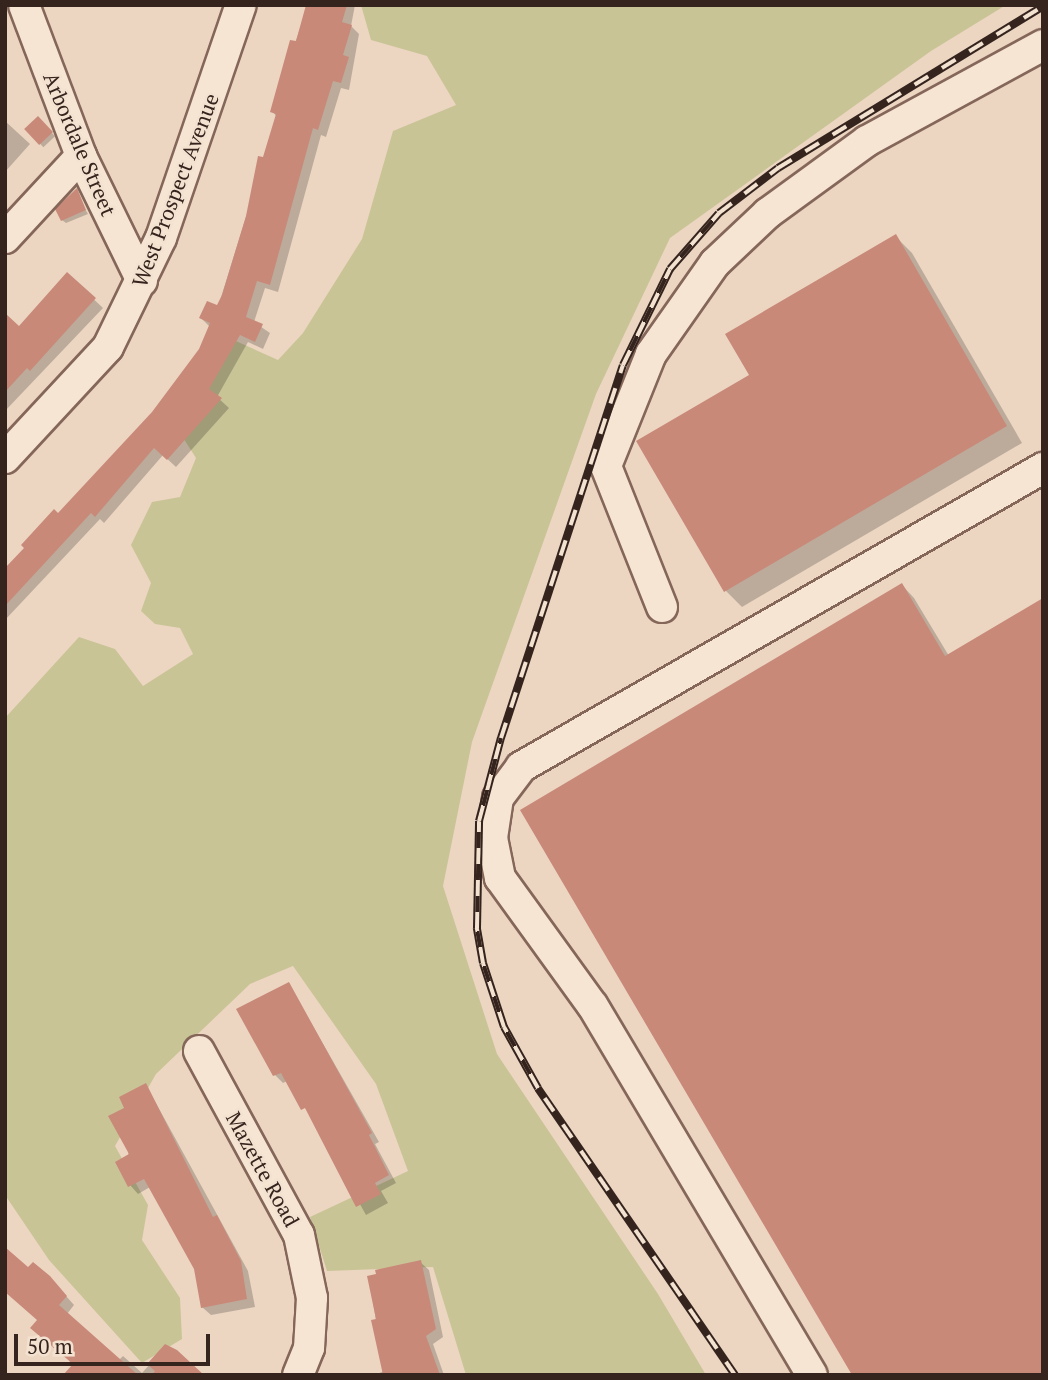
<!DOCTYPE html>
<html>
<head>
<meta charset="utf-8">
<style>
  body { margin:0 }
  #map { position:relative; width:1048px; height:1380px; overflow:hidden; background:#ecd6c2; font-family:"PT Serif",serif }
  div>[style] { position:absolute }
  .green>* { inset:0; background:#c9c496 }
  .shadow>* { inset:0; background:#0003; transform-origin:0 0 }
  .building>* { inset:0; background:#c98979; transform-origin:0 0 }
  .roads { filter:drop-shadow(2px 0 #85675a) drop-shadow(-2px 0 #85675a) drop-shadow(0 2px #85675a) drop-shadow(0 -2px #85675a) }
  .minor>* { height:30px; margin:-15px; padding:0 15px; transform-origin:15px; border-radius:15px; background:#f7e5d4 }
  .rail>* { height:8px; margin-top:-4px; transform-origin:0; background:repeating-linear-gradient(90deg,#f4e2d1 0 16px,#35241d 0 32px); box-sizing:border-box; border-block:2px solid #35241d }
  span { translate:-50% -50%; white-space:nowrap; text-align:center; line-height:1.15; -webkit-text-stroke:5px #f4e2d1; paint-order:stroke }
  .street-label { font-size:21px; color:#35241d }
  .frame { position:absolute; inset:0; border:7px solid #35241d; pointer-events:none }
  .scale { position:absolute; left:14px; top:1334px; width:196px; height:32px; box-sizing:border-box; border:4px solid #35241d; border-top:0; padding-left:9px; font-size:21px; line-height:24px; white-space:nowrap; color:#35241d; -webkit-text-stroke:5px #f4e2d1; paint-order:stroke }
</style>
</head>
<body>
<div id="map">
  <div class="green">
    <i style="clip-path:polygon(361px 5px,1006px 5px,931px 51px,670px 238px,596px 394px,472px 742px,443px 886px,497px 1054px,658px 1294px,706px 1375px,466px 1375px,433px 1267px,327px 1271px,310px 1217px,408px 1171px,376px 1084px,293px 966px,250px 984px,156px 1074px,115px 1146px,148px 1205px,142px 1240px,180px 1298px,182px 1339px,142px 1363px,49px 1260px,5px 1195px,5px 718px,79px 637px,115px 649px,143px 686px,193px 654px,180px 628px,155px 624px,141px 611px,151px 583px,131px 545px,152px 502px,180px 497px,196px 458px,171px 419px,195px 357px,227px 337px,278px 360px,303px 333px,362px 239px,393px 131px,456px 105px,427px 56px,371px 40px)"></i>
  </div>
  <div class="shadow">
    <i style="clip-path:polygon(308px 5px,355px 5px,351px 26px,359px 34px,349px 90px,341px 88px,326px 137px,321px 135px,278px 292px,265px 288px,254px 322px,270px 333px,263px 349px,248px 342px,217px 397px,229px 408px,176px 467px,163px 455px,104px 523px,100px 519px,5px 620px,5px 571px,153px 414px,200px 350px,210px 327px,201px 318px,218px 307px,277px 117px,272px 111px)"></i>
    <i style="left:38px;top:118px;width:25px;height:16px;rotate:47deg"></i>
    <i style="clip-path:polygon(5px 121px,30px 144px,5px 172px)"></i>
    <i style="clip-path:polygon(77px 195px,88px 214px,66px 223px,62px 220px)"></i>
    <i style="clip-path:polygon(895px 236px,912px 253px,1022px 443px,742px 607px,726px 591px,751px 376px)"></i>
    <i style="clip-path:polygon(67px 274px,103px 308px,5px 411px,5px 334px,19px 328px)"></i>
    <i style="clip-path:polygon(902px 585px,914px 598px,949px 656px,1043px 1375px)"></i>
    <i style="clip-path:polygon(289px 984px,379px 1142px,375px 1144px,396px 1183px,381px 1191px,388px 1203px,366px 1215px,311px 1116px,287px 1081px,283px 1083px,275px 1075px)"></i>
    <i style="clip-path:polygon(146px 1085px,248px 1271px,255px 1307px,211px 1315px,202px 1307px,196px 1268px,150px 1187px,138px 1194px,130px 1185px,126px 1108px)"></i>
    <i style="clip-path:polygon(420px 1262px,429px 1270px,443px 1337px,433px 1344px,444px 1375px,375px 1375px,384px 1371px,369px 1277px)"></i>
    <i style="clip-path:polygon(29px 1270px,58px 1287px,74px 1305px,67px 1314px,119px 1360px,123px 1356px,142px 1373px,165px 1347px,200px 1375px,80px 1375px,39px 1321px)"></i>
  </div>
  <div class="building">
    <i style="clip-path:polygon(306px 5px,347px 5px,342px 22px,352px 25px,343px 55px,349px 57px,341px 83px,333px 81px,318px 130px,313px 128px,270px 285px,257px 281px,246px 317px,263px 324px,255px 342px,240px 335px,209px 389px,222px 398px,167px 460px,154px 448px,95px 517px,91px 513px,5px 606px,5px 568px,24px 548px,21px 545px,54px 509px,58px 513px,152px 412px,199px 349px,210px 323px,199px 318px,207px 301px,217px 305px,222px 295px,246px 216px,258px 156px,263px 157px,276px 114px,270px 112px,290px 40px,296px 41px)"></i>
    <i style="left:38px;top:116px;width:22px;height:19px;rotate:47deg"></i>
    <i style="clip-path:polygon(77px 188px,86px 210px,61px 221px,55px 209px)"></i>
    <i style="clip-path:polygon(896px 234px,1007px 426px,724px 592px,636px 441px,749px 375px,725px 334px)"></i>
    <i style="clip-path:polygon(67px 272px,96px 298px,30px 371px,27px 368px,5px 392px,5px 313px,19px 326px)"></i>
    <i style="clip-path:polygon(902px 583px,945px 656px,1043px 598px,1043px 1375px,852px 1375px,520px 810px)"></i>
    <i style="clip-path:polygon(289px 982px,372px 1133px,369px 1135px,389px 1175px,375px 1183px,381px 1194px,356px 1207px,305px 1108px,301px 1110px,281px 1073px,273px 1076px,236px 1009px)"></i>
    <i style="clip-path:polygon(146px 1083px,213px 1217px,217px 1215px,241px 1261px,247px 1299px,201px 1308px,194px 1269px,144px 1179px,128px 1187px,115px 1162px,129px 1154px,108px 1116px,124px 1108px,119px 1097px)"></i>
    <i style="clip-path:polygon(5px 1247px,28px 1267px,33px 1262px,50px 1276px,67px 1296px,59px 1305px,138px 1375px,63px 1375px,73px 1364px,30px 1328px,37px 1320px,5px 1292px)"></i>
    <i style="clip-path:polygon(421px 1260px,436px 1329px,426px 1336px,440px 1375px,383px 1375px,371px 1320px,376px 1319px,367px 1276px,376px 1274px,375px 1270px)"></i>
    <i style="clip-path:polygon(165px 1344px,177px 1350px,204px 1375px,152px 1375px,155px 1371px,147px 1364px)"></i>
  </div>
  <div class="roads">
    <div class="minor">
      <i style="left:24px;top:5px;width:161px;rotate:69.3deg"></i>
      <i style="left:81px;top:156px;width:139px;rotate:64deg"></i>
      <i style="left:5px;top:238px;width:112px;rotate:-47.2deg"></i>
      <i style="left:5px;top:458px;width:151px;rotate:-47.1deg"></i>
      <i style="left:108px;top:347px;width:121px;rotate:-64.1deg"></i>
      <i style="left:161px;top:238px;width:246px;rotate:-71.1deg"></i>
      <i style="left:662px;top:607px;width:152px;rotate:-111.7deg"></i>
      <i style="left:606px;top:466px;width:121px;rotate:-68.1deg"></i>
      <i style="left:651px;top:354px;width:111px;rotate:-54.9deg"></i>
      <i style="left:715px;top:263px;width:73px;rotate:-43.3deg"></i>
      <i style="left:768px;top:213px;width:122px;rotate:-36deg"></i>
      <i style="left:867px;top:141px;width:200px;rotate:-28.6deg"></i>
      <i style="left:199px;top:1051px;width:209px;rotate:61.5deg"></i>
      <i style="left:299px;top:1235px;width:64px;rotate:78.3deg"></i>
      <i style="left:312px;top:1298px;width:50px;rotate:93.4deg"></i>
      <i style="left:309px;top:1348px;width:29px;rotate:112deg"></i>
      <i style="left:812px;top:1375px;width:430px;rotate:-120.7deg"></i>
      <i style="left:592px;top:1005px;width:157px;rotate:-125.9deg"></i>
      <i style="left:500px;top:878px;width:41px;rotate:-101.3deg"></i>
      <i style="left:492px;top:838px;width:40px;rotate:-81.5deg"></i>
      <i style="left:498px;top:798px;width:39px;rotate:-53deg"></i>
      <i style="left:521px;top:767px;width:602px;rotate:-29.8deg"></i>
    </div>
  </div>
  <div class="rail">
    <i style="left:735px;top:1375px;width:348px;rotate:-124.5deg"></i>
    <i style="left:538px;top:1088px;width:70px;rotate:-119.1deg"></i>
    <i style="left:504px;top:1027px;width:67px;rotate:-108.2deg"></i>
    <i style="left:483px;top:963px;width:36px;rotate:-100deg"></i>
    <i style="left:477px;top:928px;width:107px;rotate:-88.9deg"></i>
    <i style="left:479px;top:821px;width:86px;rotate:-75.2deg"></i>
    <i style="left:501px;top:738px;width:392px;rotate:-71.9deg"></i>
    <i style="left:623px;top:365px;width:107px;rotate:-63.9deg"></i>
    <i style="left:670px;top:269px;width:74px;rotate:-48.8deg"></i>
    <i style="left:719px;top:213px;width:74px;rotate:-37.3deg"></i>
    <i style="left:778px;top:168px;width:311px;rotate:-31.4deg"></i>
  </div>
  <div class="street-label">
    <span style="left:80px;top:144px;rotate:67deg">Arbordale Street</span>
    <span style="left:175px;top:190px;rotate:-69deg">West Prospect Avenue</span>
    <span style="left:263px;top:1169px;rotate:61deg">Mazette Road</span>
  </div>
  <div class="frame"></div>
  <div class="scale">50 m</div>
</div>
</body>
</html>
